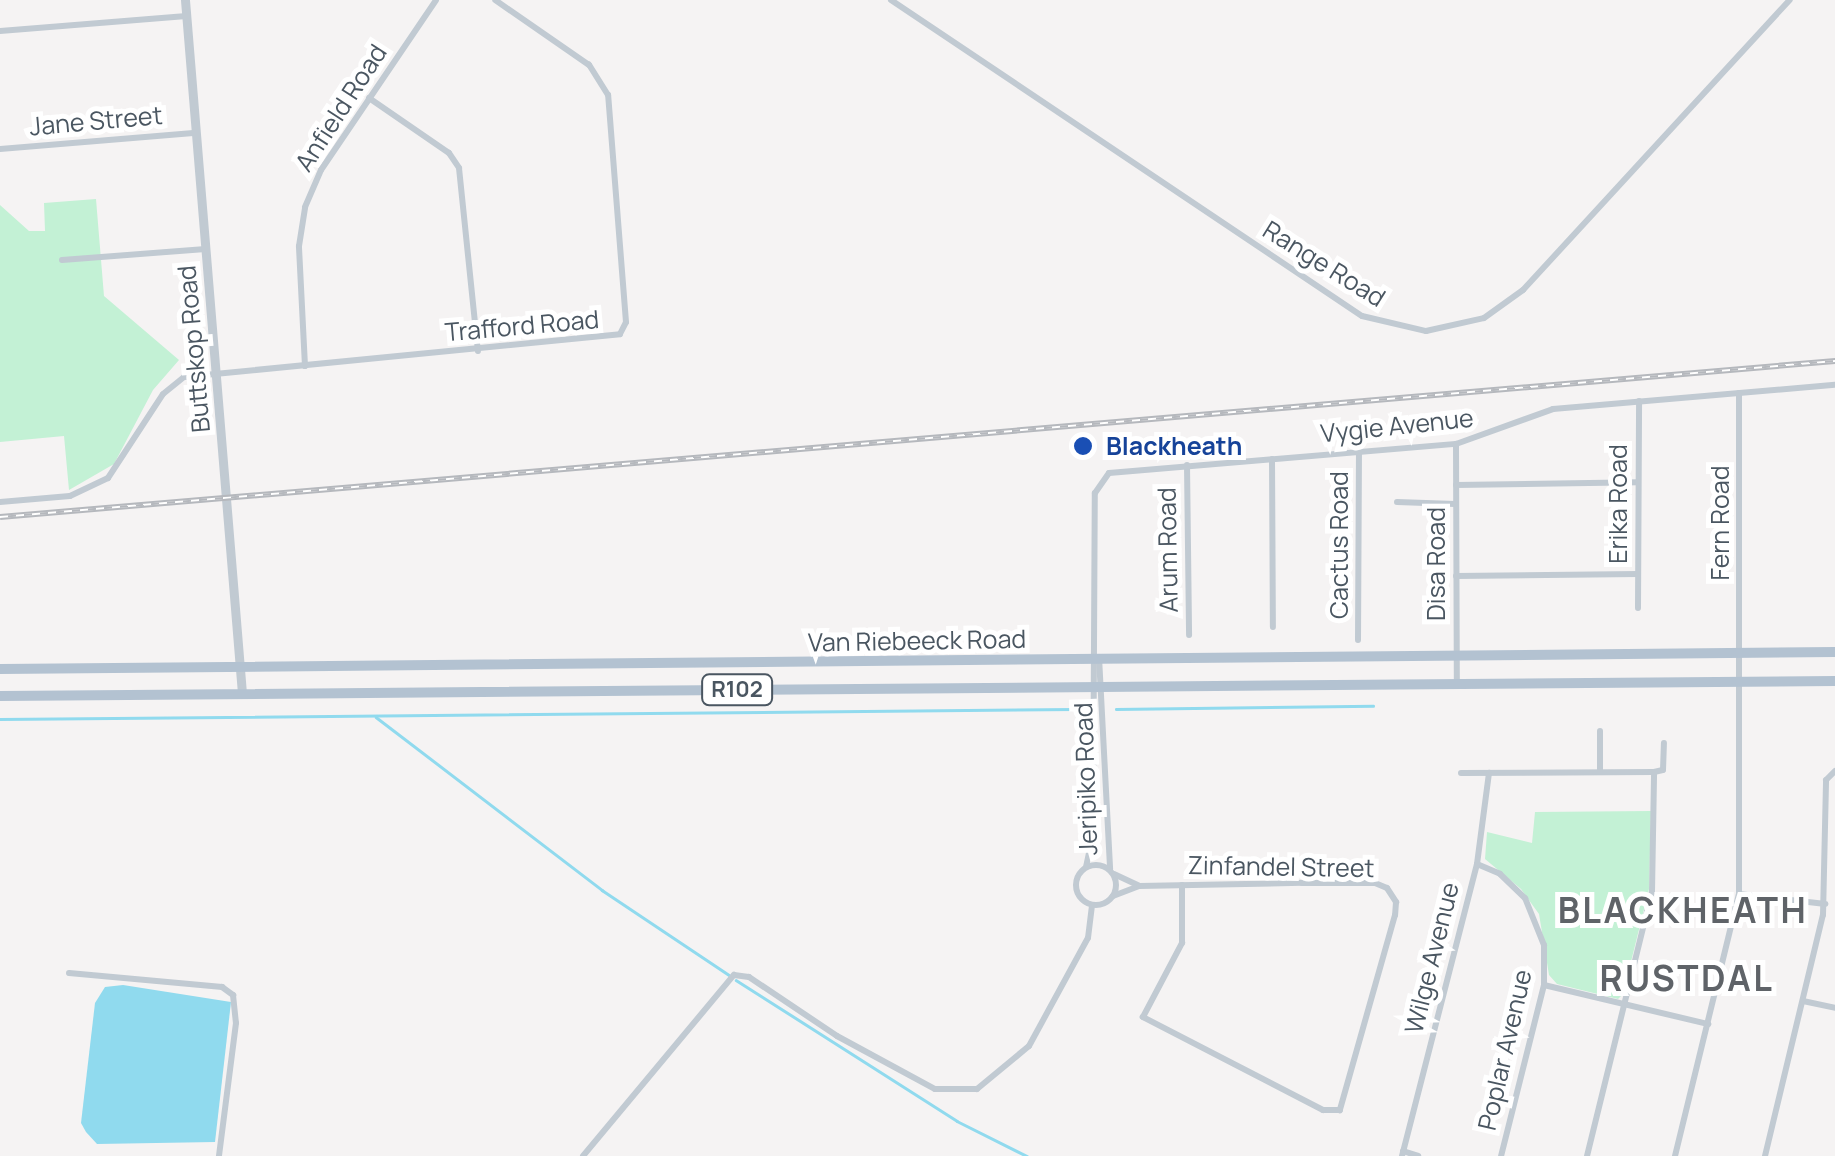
<!DOCTYPE html>
<style>
body{margin:0}
#map{position:relative;width:1835px;height:1156px;overflow:hidden;background:#f5f3f3;font-family:Manrope,sans-serif}
div>[style]{position:absolute}
.green>*{inset:0;background:#c3f1d5}
.water>*{inset:0;background:#90daee}
.stream>*{height:2.5px;margin:-1.25px;padding:0 1.25px;transform-origin:1.25px;border-radius:1.25px;background:#90daee}
.minor>*{height:6px;margin:-3px;padding:0 3px;transform-origin:3px;border-radius:3px;background:#c1cad2}
.minor>.ring{margin:-3px;padding:0;box-sizing:content-box;background:none;border:6px solid #c1cad2;border-radius:50%}
.tertiary>*{height:9px;margin:-4.5px;padding:0 4.5px;transform-origin:4.5px;border-radius:4.5px;background:#c1cad2}
.primary>*{height:10px;margin:-5px;padding:0 5px;transform-origin:5px;border-radius:5px;background:#b3c2d1}
.rail>*{height:6px;margin-top:-3px;transform-origin:0;background:repeating-linear-gradient(90deg,#fff 0 8px,#b5b8bd 0 16px);box-sizing:border-box;border-block:2px solid #b5b8bd}
.dots>*{width:28px;height:28px;translate:-50% -50%;box-sizing:border-box;border:5px solid #fff;border-radius:50%}
span{translate:-50% -50%;white-space:nowrap;text-align:center;line-height:1.15;-webkit-text-stroke:10px #fff;paint-order:stroke}
.shield-label span{padding:2px 8px;background:#fff;border:2px solid;border-radius:8px;-webkit-text-stroke-width:0}
.shield-label{font-size:22px;color:#4a5661;font-weight:700}
.street-label{font-size:25px;color:#4a5661}
.transit-label{font-size:25px;color:#164399;font-weight:700}
.left{translate:0 -50%;text-align:left}
.district-label{font-size:35px;color:#5f6368;font-weight:700;letter-spacing:2.5px}
</style>
<div id="map">
<div class="green">
<i style="clip-path:polygon(96px 199px,104px 296px,179px 360px,153px 390px,114px 464px,69px 490px,64px 436px,0 442px,0 205px,29px 231px,45px 231px,44px 203px)"></i>
<i style="clip-path:polygon(1651px 811px,1649px 889px,1623px 994px,1618px 999px,1557px 984px,1549px 975px,1539px 914px,1521px 889px,1485px 859px,1487px 832px,1532px 843px,1535px 812px)"></i>
</div>
<div class="water">
<i style="clip-path:polygon(123px 985px,231px 1002px,215px 1142px,97px 1144px,86px 1132px,81px 1123px,95px 1003px,105px 987px)"></i>
</div>
<div class="stream">
<i style="left:1116px;top:709px;width:257px;rotate:-0.7deg"></i>
<i style="left:376px;top:717px;width:285px;rotate:37.4deg"></i>
<i style="left:602px;top:890px;width:153px;rotate:33.8deg"></i>
<i style="left:0;top:719px;width:1074px;rotate:-0.53deg"></i>
<i style="left:736px;top:980px;width:262px;rotate:32.5deg"></i>
<i style="left:957px;top:1121px;width:78px;rotate:26.6deg"></i>
</div>
<div class="minor">
<i style="left:891px;top:0;width:567px;rotate:33.86deg"></i>
<i style="left:1362px;top:316px;width:66px;rotate:13.2deg"></i>
<i style="left:1426px;top:331px;width:59px;rotate:-12.6deg"></i>
<i style="left:1484px;top:318px;width:48px;rotate:-35.7deg"></i>
<i style="left:1523px;top:290px;width:394px;rotate:-47.4deg"></i>
<i style="left:0;top:31px;width:187px;rotate:-4.6deg"></i>
<i style="left:369px;top:98px;width:97px;rotate:34.5deg"></i>
<i style="left:449px;top:153px;width:18px;rotate:56deg"></i>
<i style="left:459px;top:168px;width:184px;rotate:84.1deg"></i>
<i style="left:0;top:149px;width:197px;rotate:-4.7deg"></i>
<i style="left:62px;top:260px;width:144px;rotate:-4.4deg"></i>
<i style="left:305px;top:366px;width:120px;rotate:-92.9deg"></i>
<i style="left:299px;top:246px;width:39px;rotate:-81deg"></i>
<i style="left:305px;top:207px;width:40px;rotate:-66.6deg"></i>
<i style="left:321px;top:170px;width:205px;rotate:-55.9deg"></i>
<i style="left:1456px;top:444px;width:239px;rotate:89.8deg"></i>
<i style="left:1272px;top:459px;width:168px;rotate:89.7deg"></i>
<i style="left:1187px;top:465px;width:170px;rotate:89.3deg"></i>
<i style="left:1456px;top:485px;width:182px;rotate:-0.9deg"></i>
<i style="left:0;top:502px;width:70px;rotate:-4.9deg"></i>
<i style="left:70px;top:496px;width:42px;rotate:-25.3deg"></i>
<i style="left:108px;top:478px;width:100px;rotate:-56.8deg"></i>
<i style="left:163px;top:394px;width:27px;rotate:-39deg"></i>
<i style="left:184px;top:377px;width:438px;rotate:-5.6deg"></i>
<i style="left:620px;top:334px;width:13px;rotate:-63deg"></i>
<i style="left:626px;top:322px;width:228px;rotate:-94.5deg"></i>
<i style="left:608px;top:95px;width:36px;rotate:-122deg"></i>
<i style="left:589px;top:65px;width:114px;rotate:-145.3deg"></i>
<i style="left:1397px;top:502px;width:58px;rotate:2deg"></i>
<i style="left:1456px;top:576px;width:182px;rotate:-0.6deg"></i>
<i style="left:1638px;top:608px;width:207px;rotate:-89.7deg"></i>
<i style="left:1358px;top:640px;width:189px;rotate:-89.7deg"></i>
<i style="left:1099px;top:657px;width:212px;rotate:87deg"></i>
<i style="left:1600px;top:772px;width:41px;rotate:-90deg"></i>
<i style="left:1654px;top:772px;width:9px;rotate:-13deg"></i>
<i style="left:1663px;top:770px;width:27px;rotate:-88deg"></i>
<i style="left:1461px;top:773px;width:193px;rotate:-0.3deg"></i>
<i style="left:1477px;top:864px;width:25px;rotate:23deg"></i>
<i style="left:1500px;top:874px;width:35px;rotate:44deg"></i>
<i style="left:1525px;top:898px;width:51px;rotate:68deg"></i>
<i style="left:1544px;top:945px;width:40px;rotate:90deg"></i>
<i style="left:1544px;top:985px;width:176px;rotate:104.1deg"></i>
<i class="ring" style="left:1076px;top:865px;width:34px;height:34px"></i>
<i style="left:1086px;top:867px;width:33px;rotate:-78deg"></i>
<i style="left:1093px;top:835px;width:342px;rotate:-89.7deg"></i>
<i style="left:1095px;top:493px;width:24px;rotate:-55deg"></i>
<i style="left:1109px;top:473px;width:348px;rotate:-4.8deg"></i>
<i style="left:1456px;top:444px;width:103px;rotate:-19.8deg"></i>
<i style="left:1553px;top:409px;width:283px;rotate:-4.9deg"></i>
<i style="left:1114px;top:874px;width:26px;rotate:25deg"></i>
<i style="left:1739px;top:894px;width:87px;rotate:6.6deg"></i>
<i style="left:1113px;top:896px;width:28px;rotate:-21deg"></i>
<i style="left:1139px;top:886px;width:163px;rotate:-1.1deg"></i>
<i style="left:1302px;top:883px;width:73px"></i>
<i style="left:1375px;top:883px;width:13px;rotate:23deg"></i>
<i style="left:1387px;top:888px;width:17px;rotate:57deg"></i>
<i style="left:1396px;top:902px;width:13px;rotate:94deg"></i>
<i style="left:1395px;top:915px;width:203px;rotate:105.8deg"></i>
<i style="left:1340px;top:1110px;width:17px;rotate:180deg"></i>
<i style="left:1323px;top:1110px;width:203px;rotate:-152.7deg"></i>
<i style="left:1143px;top:1017px;width:84px;rotate:-62.2deg"></i>
<i style="left:1182px;top:943px;width:58px;rotate:-90deg"></i>
<i style="left:69px;top:973px;width:154px;rotate:5.2deg"></i>
<i style="left:222px;top:987px;width:14px;rotate:36deg"></i>
<i style="left:233px;top:995px;width:28px;rotate:84deg"></i>
<i style="left:236px;top:1023px;width:134px;rotate:97.3deg"></i>
<i style="left:1544px;top:985px;width:169px;rotate:13.4deg"></i>
<i style="left:1803px;top:1001px;width:33px;rotate:12deg"></i>
<i style="left:1403px;top:1151px;width:16px;rotate:18deg"></i>
<i style="left:583px;top:1156px;width:236px;rotate:-50.2deg"></i>
<i style="left:734px;top:975px;width:15px;rotate:8deg"></i>
<i style="left:749px;top:977px;width:106px;rotate:33.8deg"></i>
<i style="left:837px;top:1036px;width:111px;rotate:28.4deg"></i>
<i style="left:935px;top:1089px;width:42px"></i>
<i style="left:977px;top:1089px;width:67px;rotate:-39.6deg"></i>
<i style="left:1029px;top:1046px;width:123px;rotate:-61.4deg"></i>
<i style="left:1088px;top:938px;width:33px;rotate:-83deg"></i>
<i style="left:1402px;top:1156px;width:301px;rotate:-75.6deg"></i>
<i style="left:1477px;top:864px;width:92px;rotate:-82.5deg"></i>
<i style="left:1587px;top:1156px;width:272px;rotate:-76.2deg"></i>
<i style="left:1652px;top:892px;width:120px;rotate:-89deg"></i>
<i style="left:1675px;top:1156px;width:270px;rotate:-76.3deg"></i>
<i style="left:1739px;top:894px;width:501px;rotate:-90deg"></i>
<i style="left:1765px;top:1156px;width:248px;rotate:-76.5deg"></i>
<i style="left:1823px;top:915px;width:135px;rotate:-88.7deg"></i>
<i style="left:1826px;top:780px;width:13px;rotate:-45deg"></i>
</div>
<div class="tertiary">
<i style="left:185px;top:0;width:696px;rotate:85.3deg"></i>
</div>
<div class="primary">
<i style="left:0;top:669px;width:1835px;rotate:-0.53deg"></i>
<i style="left:0;top:696px;width:1835px;rotate:-0.47deg"></i>
</div>
<div class="rail">
<i style="left:0;top:517px;width:1842px;rotate:-4.86deg"></i>
</div>
<div class="dots">
<i style="left:1083px;top:446px;background:#1a4fb4"></i>
</div>
<div class="shield-label">
<span style="left:737px;top:690px">R102</span>
</div>
<div class="street-label">
<span style="left:341px;top:108px;rotate:-57deg">Anfield Road</span>
<span style="left:96px;top:121px;rotate:-5deg">Jane Street</span>
<span style="left:1324px;top:264px;rotate:32deg">Range Road</span>
<span style="left:522px;top:326px;rotate:-5deg">Trafford Road</span>
<span style="left:194px;top:349px;rotate:-95deg">Buttskop Road</span>
<span style="left:1397px;top:426px;rotate:-6deg">Vygie Avenue</span>
<span style="left:1618px;top:504px;rotate:-90deg">Erika Road</span>
<span style="left:1720px;top:523px;rotate:-90deg">Fern Road</span>
<span style="left:1339px;top:545px;rotate:-90deg">Cactus Road</span>
<span style="left:1168px;top:550px;rotate:-91deg">Arum Road</span>
<span style="left:1436px;top:564px;rotate:-90deg">Disa Road</span>
<span style="left:917px;top:641px;rotate:-1deg">Van Riebeeck Road</span>
<span style="left:1086px;top:779px;rotate:-92deg">Jeripiko Road</span>
<span style="left:1281px;top:867px;rotate:1deg">Zinfandel Street</span>
<span style="left:1432px;top:958px;rotate:-76deg">Wilge Avenue</span>
<span style="left:1505px;top:1050px;rotate:-77deg">Poplar Avenue</span>
</div>
<div class="transit-label">
<span class="left" style="left:1106px;top:446px">Blackheath</span>
</div>
<div class="district-label">
<span style="left:1683px;top:910px">BLACKHEATH</span>
<span style="left:1687px;top:978px">RUSTDAL</span>
</div>
</div>
